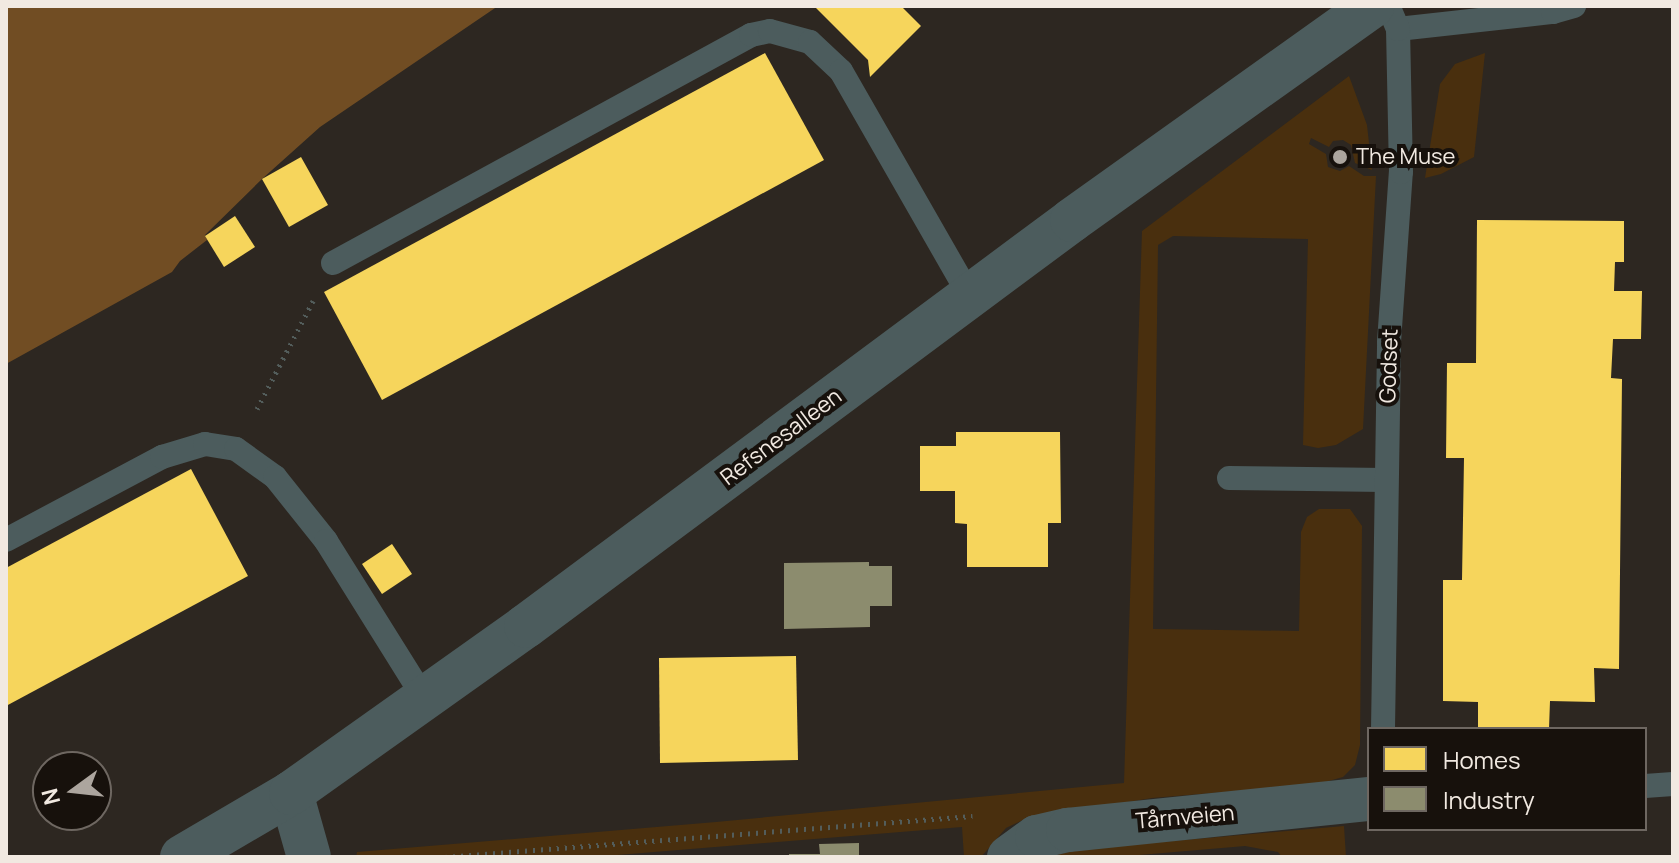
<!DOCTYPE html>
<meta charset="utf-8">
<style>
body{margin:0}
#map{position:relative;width:1679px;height:863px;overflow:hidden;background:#2d2721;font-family:Manrope,sans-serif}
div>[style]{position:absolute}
.green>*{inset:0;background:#492f0e}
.forest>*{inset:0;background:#714d23}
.homes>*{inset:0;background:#f6d55c}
.industry>*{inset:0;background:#8c8c6e}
.path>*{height:5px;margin-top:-2.5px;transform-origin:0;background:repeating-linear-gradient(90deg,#535d5b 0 2px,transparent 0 8px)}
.service>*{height:24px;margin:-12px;padding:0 12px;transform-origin:12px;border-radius:12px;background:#4c5c5d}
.minor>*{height:44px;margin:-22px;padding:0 22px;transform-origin:22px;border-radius:22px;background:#4c5c5d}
.tertiary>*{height:44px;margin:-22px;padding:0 22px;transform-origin:22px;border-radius:22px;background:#4c5c5d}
.dots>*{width:22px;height:22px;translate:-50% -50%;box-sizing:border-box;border:4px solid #17110c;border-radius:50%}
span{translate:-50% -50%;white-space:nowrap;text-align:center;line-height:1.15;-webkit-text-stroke:8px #17110c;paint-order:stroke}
.poi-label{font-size:22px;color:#f1e9e1}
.left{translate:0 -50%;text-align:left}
.street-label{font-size:22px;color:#f1e9e1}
.frame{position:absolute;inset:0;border:8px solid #f1e9e1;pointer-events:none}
.legend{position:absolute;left:1367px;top:727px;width:280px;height:104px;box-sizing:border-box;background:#17110c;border:2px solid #6e6761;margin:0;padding:10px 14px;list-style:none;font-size:24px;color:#f1e9e1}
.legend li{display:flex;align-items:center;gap:16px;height:40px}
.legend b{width:40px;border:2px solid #6e6761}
.north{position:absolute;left:32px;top:751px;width:80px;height:80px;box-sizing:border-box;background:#17110c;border:2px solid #6e6761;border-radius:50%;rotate:255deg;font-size:22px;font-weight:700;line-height:32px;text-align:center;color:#f1e9e1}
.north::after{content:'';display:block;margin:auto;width:28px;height:36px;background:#aca59e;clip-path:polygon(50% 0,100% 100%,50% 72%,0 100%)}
</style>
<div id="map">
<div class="green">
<i style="clip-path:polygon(1485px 53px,1474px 157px,1441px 174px,1425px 178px,1440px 84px,1455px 64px)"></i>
<i style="clip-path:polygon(1349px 76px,1367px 125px,1372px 170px,1355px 163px,1351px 145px,1343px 140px,1333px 141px,1329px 147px,1311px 138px,1309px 144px,1326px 154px,1328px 167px,1340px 171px,1349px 166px,1364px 176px,1376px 176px,1363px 429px,1336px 445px,1318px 448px,1303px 445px,1308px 239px,1173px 236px,1158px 245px,1153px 629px,1299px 631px,1301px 532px,1307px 517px,1319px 509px,1350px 509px,1362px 526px,1360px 745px,1355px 765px,1343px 777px,1318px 784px,1152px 798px,1025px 819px,1006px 828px,981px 857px,964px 857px,962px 827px,593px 857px,356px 857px,357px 852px,716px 822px,1124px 783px,1142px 231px)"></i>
<i style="clip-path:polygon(1344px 826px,1346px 857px,1282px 857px,1278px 852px,1245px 846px,1116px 857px,1046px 857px,1083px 849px)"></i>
</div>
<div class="forest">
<i style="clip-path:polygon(6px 6px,498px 6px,320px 127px,262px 179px,205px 235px,207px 240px,180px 261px,172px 272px,6px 364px)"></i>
</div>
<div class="homes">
<i style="clip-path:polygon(814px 6px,901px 6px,921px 26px,870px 77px,868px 60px)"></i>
<i style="clip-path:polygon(765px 53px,824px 160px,382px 400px,324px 292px)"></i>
<i style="clip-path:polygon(301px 157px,328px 205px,289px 227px,262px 179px)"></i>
<i style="clip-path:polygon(235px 216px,255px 247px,224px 267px,205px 236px)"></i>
<i style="clip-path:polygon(1477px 220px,1624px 221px,1624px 262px,1615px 262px,1614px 291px,1642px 291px,1641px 339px,1613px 339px,1611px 378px,1622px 379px,1619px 669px,1594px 668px,1595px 702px,1550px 701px,1549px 729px,1478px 729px,1478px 702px,1443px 701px,1443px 580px,1462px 580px,1464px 458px,1446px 458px,1447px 363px,1476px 363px)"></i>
<i style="clip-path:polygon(956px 432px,1060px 432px,1061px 523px,1048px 523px,1048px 567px,967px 567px,967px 524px,955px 523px,955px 491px,920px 491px,920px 446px,956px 446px)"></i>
<i style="clip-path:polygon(191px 469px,248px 576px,6px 706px,6px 568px)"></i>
<i style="clip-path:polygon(392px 544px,412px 574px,382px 594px,362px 564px)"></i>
<i style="clip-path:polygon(796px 656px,798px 760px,660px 763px,659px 658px)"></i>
</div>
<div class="industry">
<i style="clip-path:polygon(869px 562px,869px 566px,892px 566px,892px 606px,870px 606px,870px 627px,784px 629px,784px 563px)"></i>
<i style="clip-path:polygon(859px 843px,859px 857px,789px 857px,789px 854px,820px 854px,819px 844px)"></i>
</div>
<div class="path">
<i style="left:257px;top:409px;width:122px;rotate:-62.6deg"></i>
<i style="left:445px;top:857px;width:529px;rotate:-4.45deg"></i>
</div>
<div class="service">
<i style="left:1398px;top:29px;width:156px;rotate:-6.3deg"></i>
<i style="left:1553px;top:12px;width:22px;rotate:-16deg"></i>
<i style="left:333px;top:263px;width:476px;rotate:-28.6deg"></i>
<i style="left:751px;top:35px;width:19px;rotate:-12deg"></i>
<i style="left:770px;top:31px;width:41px;rotate:15.4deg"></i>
<i style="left:810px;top:42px;width:42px;rotate:43.1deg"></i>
<i style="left:841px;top:71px;width:259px;rotate:60.2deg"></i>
<i style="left:1229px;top:478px;width:156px;rotate:0.7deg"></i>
<i style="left:6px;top:540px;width:177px;rotate:-28deg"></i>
<i style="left:162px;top:457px;width:45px;rotate:-16.8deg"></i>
<i style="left:205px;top:444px;width:31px;rotate:9deg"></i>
<i style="left:236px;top:449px;width:48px;rotate:35.7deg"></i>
<i style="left:275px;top:477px;width:82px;rotate:51.4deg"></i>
<i style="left:326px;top:541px;width:185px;rotate:58deg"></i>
<i style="left:1383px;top:729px;width:387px;rotate:-89.1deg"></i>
<i style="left:1389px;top:342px;width:170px;rotate:-86deg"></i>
<i style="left:1401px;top:172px;width:143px;rotate:-91.2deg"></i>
<i style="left:1398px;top:29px;width:25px;rotate:-113deg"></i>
<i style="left:1645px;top:786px;width:28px;rotate:-4deg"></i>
</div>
<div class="minor">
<i style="left:291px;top:793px;width:66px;rotate:74.3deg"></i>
<i style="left:1009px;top:857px;width:34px;rotate:-36deg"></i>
<i style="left:1037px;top:837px;width:32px;rotate:-13deg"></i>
<i style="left:1068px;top:830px;width:303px;rotate:-5.9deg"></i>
</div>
<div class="tertiary">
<i style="left:182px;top:857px;width:126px;rotate:-30.4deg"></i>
<i style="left:291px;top:793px;width:288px;rotate:-35.4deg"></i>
<i style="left:526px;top:626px;width:680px;rotate:-36.63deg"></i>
<i style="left:1072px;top:220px;width:369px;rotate:-35.5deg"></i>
</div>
<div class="dots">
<i style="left:1340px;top:157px;background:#aca59e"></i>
</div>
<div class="poi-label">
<span class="left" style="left:1356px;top:157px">The Muse</span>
</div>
<div class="street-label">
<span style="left:1389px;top:366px;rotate:-88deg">Godset</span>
<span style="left:781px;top:437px;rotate:-37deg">Refsnesalleen</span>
<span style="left:1185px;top:817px;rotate:-5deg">Tårnveien</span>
</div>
<div class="frame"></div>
<ul class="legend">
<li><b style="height:22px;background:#f6d55c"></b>Homes</li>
<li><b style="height:22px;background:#8c8c6e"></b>Industry</li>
</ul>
<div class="north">N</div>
</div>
